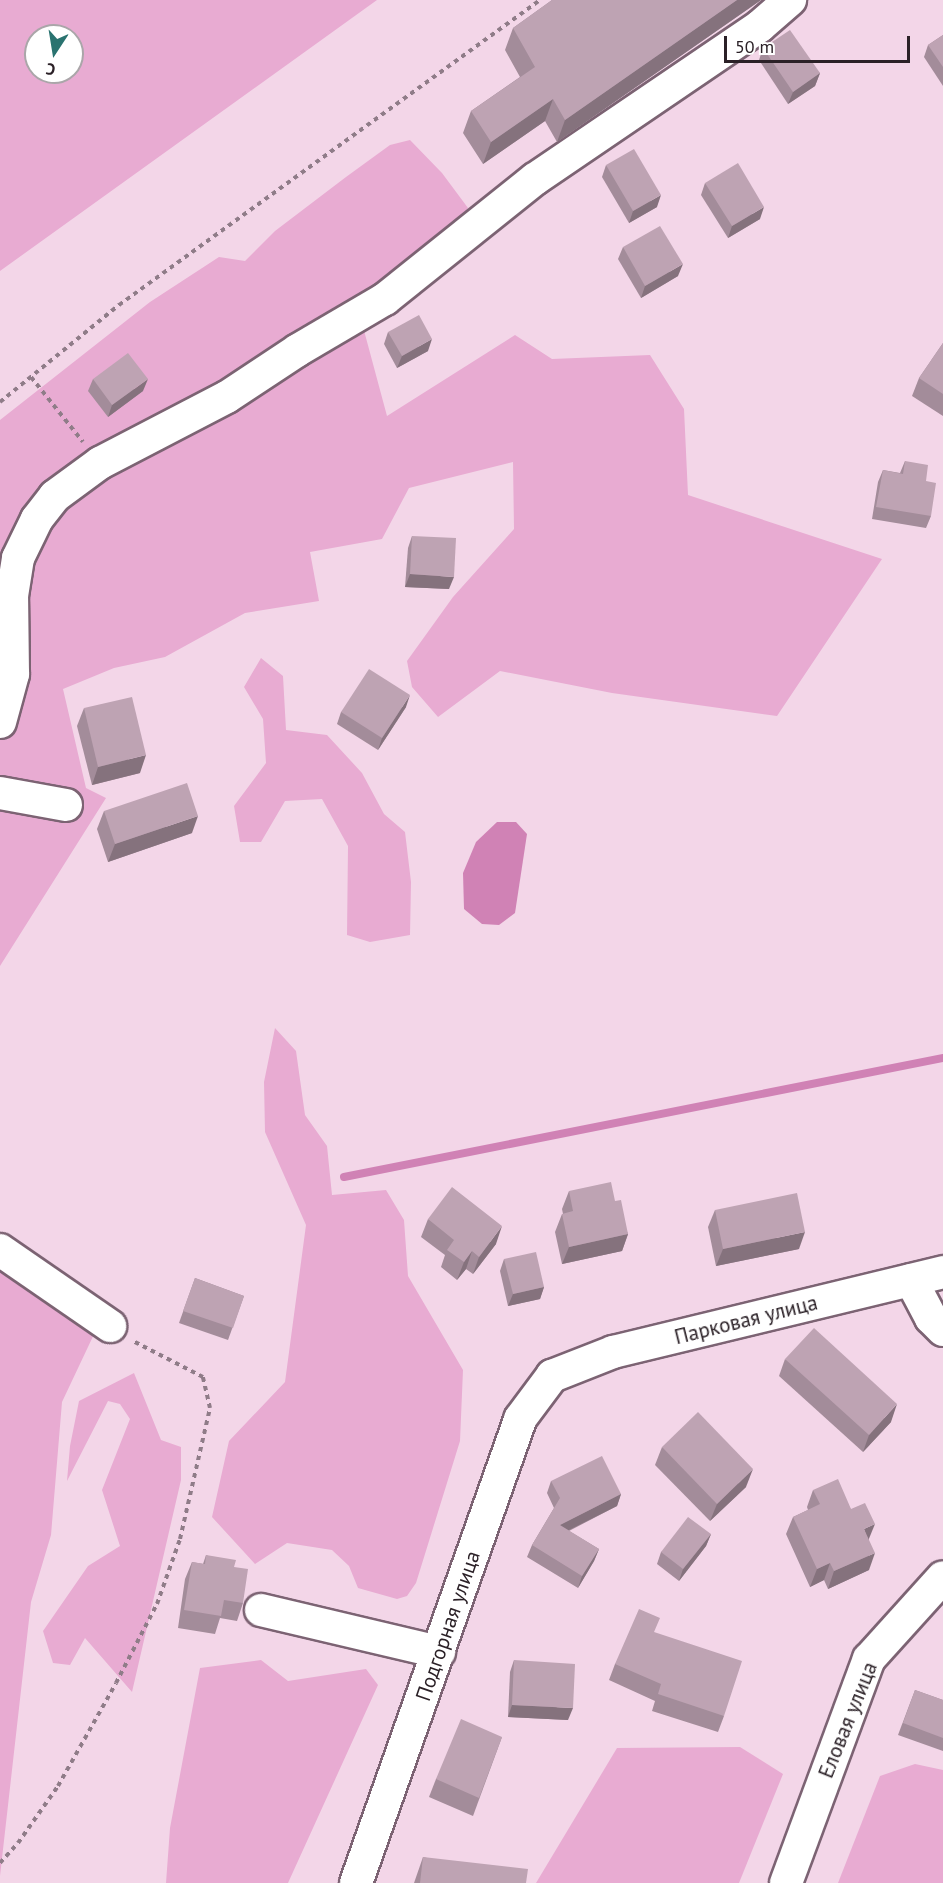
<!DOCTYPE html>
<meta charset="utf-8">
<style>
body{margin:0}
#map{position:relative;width:943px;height:1883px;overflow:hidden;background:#f3d6e8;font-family:"PT Sans",sans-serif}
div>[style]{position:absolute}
.green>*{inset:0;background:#e8abd2}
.water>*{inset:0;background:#d082b5}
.stream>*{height:8px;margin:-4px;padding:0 4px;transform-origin:4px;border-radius:4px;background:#d082b5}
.path>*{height:4px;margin-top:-2px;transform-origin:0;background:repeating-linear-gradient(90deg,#8f7c88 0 4.5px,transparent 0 9px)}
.roads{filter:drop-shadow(2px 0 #7c6373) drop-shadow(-2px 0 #7c6373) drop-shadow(0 2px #7c6373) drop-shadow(0 -2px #7c6373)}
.minor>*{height:32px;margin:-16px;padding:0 16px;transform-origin:16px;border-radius:16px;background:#fff}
.wall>*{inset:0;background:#a38c9a}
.shaded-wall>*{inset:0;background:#85727d}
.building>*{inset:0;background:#bea3b3}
span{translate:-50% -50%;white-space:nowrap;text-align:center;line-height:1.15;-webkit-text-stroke:4.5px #fff;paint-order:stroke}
.street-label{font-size:21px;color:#2b2127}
.north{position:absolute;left:24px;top:24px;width:60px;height:60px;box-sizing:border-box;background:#fff;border:2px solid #aaa6a9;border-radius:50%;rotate:192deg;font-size:16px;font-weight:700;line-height:24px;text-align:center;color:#2b2127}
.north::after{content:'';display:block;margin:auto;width:21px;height:27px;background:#2a7370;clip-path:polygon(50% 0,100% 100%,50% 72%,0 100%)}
.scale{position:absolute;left:724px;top:36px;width:186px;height:27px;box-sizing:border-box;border:3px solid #2b2127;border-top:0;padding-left:8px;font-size:18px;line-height:21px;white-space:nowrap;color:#2b2127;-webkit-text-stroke:4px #fff;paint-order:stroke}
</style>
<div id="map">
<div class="green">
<i style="clip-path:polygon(evenodd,0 0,377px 0,0 271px,0 0,36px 36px,72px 36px,72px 72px,36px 72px,36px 36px)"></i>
<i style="clip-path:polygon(410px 140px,442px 173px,468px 208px,458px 227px,355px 297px,387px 416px,515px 335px,552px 359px,650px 355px,684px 409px,688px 495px,882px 559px,777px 716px,612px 693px,500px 671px,438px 717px,412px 687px,407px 661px,453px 597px,514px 529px,513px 462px,409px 488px,382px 539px,310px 552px,319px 601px,245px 613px,165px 657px,114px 668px,63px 689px,86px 788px,106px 798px,0 966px,0 420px,150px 302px,219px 257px,245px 261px,275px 231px,346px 177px,390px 145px)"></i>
<i style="clip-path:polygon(261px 658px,283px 676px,286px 730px,327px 735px,362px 773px,384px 814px,405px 832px,411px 882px,410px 935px,370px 942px,347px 935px,348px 846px,322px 799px,285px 801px,261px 842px,240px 842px,234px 806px,266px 763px,263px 719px,244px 687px)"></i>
<i style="clip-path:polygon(275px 1028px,296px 1051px,305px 1115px,327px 1146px,332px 1195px,386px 1190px,404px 1220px,408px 1276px,463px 1370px,460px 1441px,416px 1583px,407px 1596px,397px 1599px,358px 1588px,349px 1566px,332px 1550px,287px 1543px,255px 1564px,212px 1517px,229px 1441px,285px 1382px,306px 1225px,265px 1132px,264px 1082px)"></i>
<i style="clip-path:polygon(0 1269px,96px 1330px,62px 1402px,51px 1535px,31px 1602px,0 1876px)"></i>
<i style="clip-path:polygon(134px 1373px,161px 1440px,181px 1447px,181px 1480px,132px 1692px,85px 1638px,70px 1665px,53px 1663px,43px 1631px,88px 1566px,120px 1546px,102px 1490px,130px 1419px,120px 1404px,108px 1401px,67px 1481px,70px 1446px,79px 1401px)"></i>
<i style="clip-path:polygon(261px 1660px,288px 1681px,366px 1669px,378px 1685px,288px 1883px,166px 1883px,170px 1828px,200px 1668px)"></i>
<i style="clip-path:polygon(740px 1747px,783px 1774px,739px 1883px,536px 1883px,617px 1748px)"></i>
<i style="clip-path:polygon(915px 1764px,943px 1770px,943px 1883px,838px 1883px,880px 1776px)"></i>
</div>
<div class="water">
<i style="clip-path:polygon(497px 822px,516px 822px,527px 834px,515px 913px,499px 925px,482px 924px,464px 909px,463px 873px,476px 842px)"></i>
</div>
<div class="stream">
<i style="left:344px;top:1177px;width:611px;rotate:-11.24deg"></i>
</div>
<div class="path">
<i style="left:31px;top:377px;width:83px;rotate:51.3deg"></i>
<i style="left:0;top:402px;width:154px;rotate:-39.2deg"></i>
<i style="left:119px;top:305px;width:520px;rotate:-35.92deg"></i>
<i style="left:0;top:1863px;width:27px;rotate:-48deg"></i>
<i style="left:18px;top:1843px;width:70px;rotate:-54.9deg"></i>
<i style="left:58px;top:1786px;width:118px;rotate:-60.6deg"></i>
<i style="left:116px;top:1683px;width:89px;rotate:-62.6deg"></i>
<i style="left:157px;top:1604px;width:69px;rotate:-70.5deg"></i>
<i style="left:180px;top:1539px;width:134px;rotate:-77.1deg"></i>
<i style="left:210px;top:1408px;width:32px;rotate:-103deg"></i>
<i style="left:203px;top:1377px;width:79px;rotate:-152.8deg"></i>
</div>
<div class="roads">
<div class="minor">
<i style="left:0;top:722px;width:50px;rotate:-74.8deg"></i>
<i style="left:13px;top:674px;width:78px;rotate:-90.7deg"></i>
<i style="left:12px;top:596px;width:38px;rotate:-81deg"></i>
<i style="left:18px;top:558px;width:43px;rotate:-64deg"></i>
<i style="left:37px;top:519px;width:29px;rotate:-52deg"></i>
<i style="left:55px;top:496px;width:56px;rotate:-36.3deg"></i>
<i style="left:100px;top:463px;width:143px;rotate:-27.5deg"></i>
<i style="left:227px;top:397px;width:85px;rotate:-33.5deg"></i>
<i style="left:298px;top:350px;width:101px;rotate:-30.4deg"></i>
<i style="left:385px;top:299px;width:192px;rotate:-38.7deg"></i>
<i style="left:535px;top:179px;width:272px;rotate:-34.2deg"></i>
<i style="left:760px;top:26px;width:40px;rotate:-41deg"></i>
<i style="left:0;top:793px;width:67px;rotate:10.3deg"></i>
<i style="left:0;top:1250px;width:134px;rotate:34.6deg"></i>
<i style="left:911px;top:1280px;width:43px;rotate:62.2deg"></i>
<i style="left:931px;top:1318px;width:17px;rotate:45deg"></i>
<i style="left:261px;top:1610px;width:183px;rotate:13.3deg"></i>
<i style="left:356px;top:1883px;width:492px;rotate:-70.5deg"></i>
<i style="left:520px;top:1419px;width:54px;rotate:-53.3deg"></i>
<i style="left:552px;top:1376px;width:66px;rotate:-21.5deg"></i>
<i style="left:613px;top:1352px;width:340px;rotate:-13.6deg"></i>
<i style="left:786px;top:1883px;width:239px;rotate:-69.7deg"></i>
<i style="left:869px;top:1659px;width:110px;rotate:-47.9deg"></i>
</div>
</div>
<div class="wall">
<i style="clip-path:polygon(552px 0,761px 0,557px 142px,545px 121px,483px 164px,463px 133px,471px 111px,520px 77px,505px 50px,513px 28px)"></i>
<i style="clip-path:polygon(943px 35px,943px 86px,924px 57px,928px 45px)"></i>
<i style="clip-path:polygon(763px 48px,820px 73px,815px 86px,788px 104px,759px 60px)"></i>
<i style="clip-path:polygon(606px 165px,657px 207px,629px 223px,602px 177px)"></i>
<i style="clip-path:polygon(705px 183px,760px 219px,728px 238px,701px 195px)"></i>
<i style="clip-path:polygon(623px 247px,678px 276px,641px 298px,618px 259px)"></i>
<i style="clip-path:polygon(388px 332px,428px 351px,397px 368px,384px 344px)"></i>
<i style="clip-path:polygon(943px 343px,943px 416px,912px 396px,919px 378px)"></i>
<i style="clip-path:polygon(93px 379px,143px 391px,108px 417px,88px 391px)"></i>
<i style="clip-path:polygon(905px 461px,926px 481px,931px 516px,926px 528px,872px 519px,878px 482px,883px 470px,900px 473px)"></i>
<i style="clip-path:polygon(412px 536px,449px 589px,405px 587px,408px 548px)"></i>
<i style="clip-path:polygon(406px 707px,378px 750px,337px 724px,341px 712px)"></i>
<i style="clip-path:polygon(84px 708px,140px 773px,92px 785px,77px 726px)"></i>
<i style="clip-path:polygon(104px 811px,192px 833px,108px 862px,97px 829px)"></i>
<i style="clip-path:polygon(569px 1191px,615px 1201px,628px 1234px,622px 1251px,562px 1264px,555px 1232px,562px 1214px,563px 1214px,562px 1209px)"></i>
<i style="clip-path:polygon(715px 1210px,799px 1249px,716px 1266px,708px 1227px)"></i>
<i style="clip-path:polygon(428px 1219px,496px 1244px,473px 1274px,466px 1269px,457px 1280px,441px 1267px,445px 1255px,421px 1237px)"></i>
<i style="clip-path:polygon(504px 1259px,544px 1287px,540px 1299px,508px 1306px,500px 1271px)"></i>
<i style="clip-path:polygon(195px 1278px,244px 1296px,228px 1340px,179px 1323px)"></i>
<i style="clip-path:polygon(785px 1359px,891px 1422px,863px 1452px,779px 1376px)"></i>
<i style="clip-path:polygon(662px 1447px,746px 1487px,710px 1521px,655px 1465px)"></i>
<i style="clip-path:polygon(551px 1481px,621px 1494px,617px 1506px,569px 1531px,599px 1549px,594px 1561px,578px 1588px,527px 1557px,532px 1545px,554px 1508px,547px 1493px)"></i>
<i style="clip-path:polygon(813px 1490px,851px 1509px,869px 1539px,869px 1570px,828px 1589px,824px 1580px,810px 1587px,786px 1534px,793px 1517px,808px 1510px,807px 1507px)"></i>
<i style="clip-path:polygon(711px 1534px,706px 1546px,679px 1581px,657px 1564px,661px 1552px)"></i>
<i style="clip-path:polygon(206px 1555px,234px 1567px,243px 1603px,237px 1621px,220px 1618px,215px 1634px,178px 1628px,185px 1579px,192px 1562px,203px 1564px)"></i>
<i style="clip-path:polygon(655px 1633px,724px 1716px,718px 1732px,652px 1711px,655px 1701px,609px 1680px,615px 1664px)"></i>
<i style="clip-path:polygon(514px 1660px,568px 1720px,508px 1717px,510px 1672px)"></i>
<i style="clip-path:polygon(915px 1690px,943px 1700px,943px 1751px,898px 1735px)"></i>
<i style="clip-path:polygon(502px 1737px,473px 1816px,429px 1797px,436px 1779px)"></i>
<i style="clip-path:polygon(423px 1857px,526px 1883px,414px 1883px)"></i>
</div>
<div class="shaded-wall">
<i style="clip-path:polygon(737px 0,761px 0,557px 142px,565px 120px)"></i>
<i style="clip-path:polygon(820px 73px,815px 86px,788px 104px,793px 92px)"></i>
<i style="clip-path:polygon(553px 99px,545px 121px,483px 164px,491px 142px)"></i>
<i style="clip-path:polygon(661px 195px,657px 207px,629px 223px,633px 211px)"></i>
<i style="clip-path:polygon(764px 207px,760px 219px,728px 238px,732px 226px)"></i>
<i style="clip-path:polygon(683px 264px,678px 276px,641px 298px,645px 286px)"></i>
<i style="clip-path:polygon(432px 339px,428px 351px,397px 368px,402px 356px)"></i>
<i style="clip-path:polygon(148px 379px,143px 391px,108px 417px,112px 405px)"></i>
<i style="clip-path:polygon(410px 574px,454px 577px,449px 589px,405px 587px)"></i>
<i style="clip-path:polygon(410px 695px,406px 707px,378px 750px,382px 738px)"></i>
<i style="clip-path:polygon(146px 755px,140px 773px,92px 785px,98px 767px)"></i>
<i style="clip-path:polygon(198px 816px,192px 833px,108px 862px,115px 844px)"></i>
<i style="clip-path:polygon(502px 1226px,496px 1244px,473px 1274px,479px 1257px)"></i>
<i style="clip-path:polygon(805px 1232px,799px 1249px,716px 1266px,723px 1249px)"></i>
<i style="clip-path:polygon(628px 1234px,622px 1251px,562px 1264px,569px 1247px)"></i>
<i style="clip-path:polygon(472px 1251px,466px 1269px,457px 1280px,464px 1262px)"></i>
<i style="clip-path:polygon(544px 1287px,540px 1299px,508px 1306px,513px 1294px)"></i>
<i style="clip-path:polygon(897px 1404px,891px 1422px,863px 1452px,869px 1435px)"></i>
<i style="clip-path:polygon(753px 1469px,746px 1487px,710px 1521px,717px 1504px)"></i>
<i style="clip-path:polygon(621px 1494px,617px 1506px,555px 1537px,560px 1525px)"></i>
<i style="clip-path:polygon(875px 1524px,868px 1541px,864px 1529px)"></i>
<i style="clip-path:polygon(711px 1534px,706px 1546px,679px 1581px,683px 1569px)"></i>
<i style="clip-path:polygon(599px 1549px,594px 1561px,578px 1588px,582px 1576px)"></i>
<i style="clip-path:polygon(875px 1553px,869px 1570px,828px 1589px,834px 1571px)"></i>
<i style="clip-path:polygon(830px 1563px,824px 1580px,810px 1587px,817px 1569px)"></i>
<i style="clip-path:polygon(512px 1705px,573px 1708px,568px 1720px,508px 1717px)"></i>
</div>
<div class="building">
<i style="clip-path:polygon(552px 0,737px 0,565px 120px,553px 99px,491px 142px,471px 111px,535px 67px,513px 28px)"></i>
<i style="clip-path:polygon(790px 30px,820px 73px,793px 92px,763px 48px)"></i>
<i style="clip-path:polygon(943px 35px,943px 67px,928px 45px)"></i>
<i style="clip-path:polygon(634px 149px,661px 195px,633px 211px,606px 165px)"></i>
<i style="clip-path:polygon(738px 163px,764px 207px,732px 226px,705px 183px)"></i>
<i style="clip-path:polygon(660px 226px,683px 264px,645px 286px,623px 247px)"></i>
<i style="clip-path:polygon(419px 315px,432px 339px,402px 356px,388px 332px)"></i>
<i style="clip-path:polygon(943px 343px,943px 394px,919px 378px)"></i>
<i style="clip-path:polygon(128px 353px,148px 379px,112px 405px,93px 379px)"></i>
<i style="clip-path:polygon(905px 461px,928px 465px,926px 481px,936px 483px,931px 516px,876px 507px,883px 470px,903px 474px)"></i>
<i style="clip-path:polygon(412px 536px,456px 538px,454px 577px,410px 574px)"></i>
<i style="clip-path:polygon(369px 669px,410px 695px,382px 738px,341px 712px)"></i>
<i style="clip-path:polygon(132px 697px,146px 755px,98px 767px,84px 708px)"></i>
<i style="clip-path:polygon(187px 783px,198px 816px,115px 844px,104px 811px)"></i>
<i style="clip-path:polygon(611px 1182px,615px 1201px,621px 1200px,628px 1234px,569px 1247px,562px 1214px,573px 1211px,569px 1191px)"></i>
<i style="clip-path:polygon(452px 1187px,502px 1226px,479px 1257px,472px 1251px,464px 1262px,447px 1250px,454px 1240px,428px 1219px)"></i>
<i style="clip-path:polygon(797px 1193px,805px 1232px,723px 1249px,715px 1210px)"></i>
<i style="clip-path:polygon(536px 1252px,544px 1287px,513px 1294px,504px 1259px)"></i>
<i style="clip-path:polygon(195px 1278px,244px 1296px,233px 1328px,183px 1311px)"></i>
<i style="clip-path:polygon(814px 1328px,897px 1404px,869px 1435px,785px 1359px)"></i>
<i style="clip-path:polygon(698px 1412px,753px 1469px,717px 1504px,662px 1447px)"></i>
<i style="clip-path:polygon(602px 1456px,621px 1494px,560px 1525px,599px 1549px,582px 1576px,532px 1545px,560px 1498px,551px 1481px)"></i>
<i style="clip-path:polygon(838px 1479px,851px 1509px,865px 1503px,875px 1524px,864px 1529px,875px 1553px,834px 1571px,830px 1563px,817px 1569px,793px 1517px,820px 1504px,813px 1490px)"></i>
<i style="clip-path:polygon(688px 1517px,711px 1534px,683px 1569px,661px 1552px)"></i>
<i style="clip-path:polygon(206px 1555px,236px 1560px,234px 1567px,248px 1569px,243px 1603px,224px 1600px,221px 1616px,184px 1610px,192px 1562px,205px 1564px)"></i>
<i style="clip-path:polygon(639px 1609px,660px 1618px,654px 1632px,742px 1661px,724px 1716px,658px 1694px,661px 1684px,615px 1664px)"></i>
<i style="clip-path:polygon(514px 1660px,575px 1664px,573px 1708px,512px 1705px)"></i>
<i style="clip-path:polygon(915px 1690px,943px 1700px,943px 1738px,903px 1723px)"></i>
<i style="clip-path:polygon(461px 1719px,502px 1737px,479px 1798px,436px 1779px)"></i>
<i style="clip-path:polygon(423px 1857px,528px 1869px,526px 1883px,420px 1883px)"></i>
</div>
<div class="street-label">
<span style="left:746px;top:1320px;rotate:-14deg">Парковая улица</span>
<span style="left:448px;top:1626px;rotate:-71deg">Подгорная улица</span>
<span style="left:848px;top:1720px;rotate:-68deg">Еловая улица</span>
</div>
<div class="north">С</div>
<div class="scale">50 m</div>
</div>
